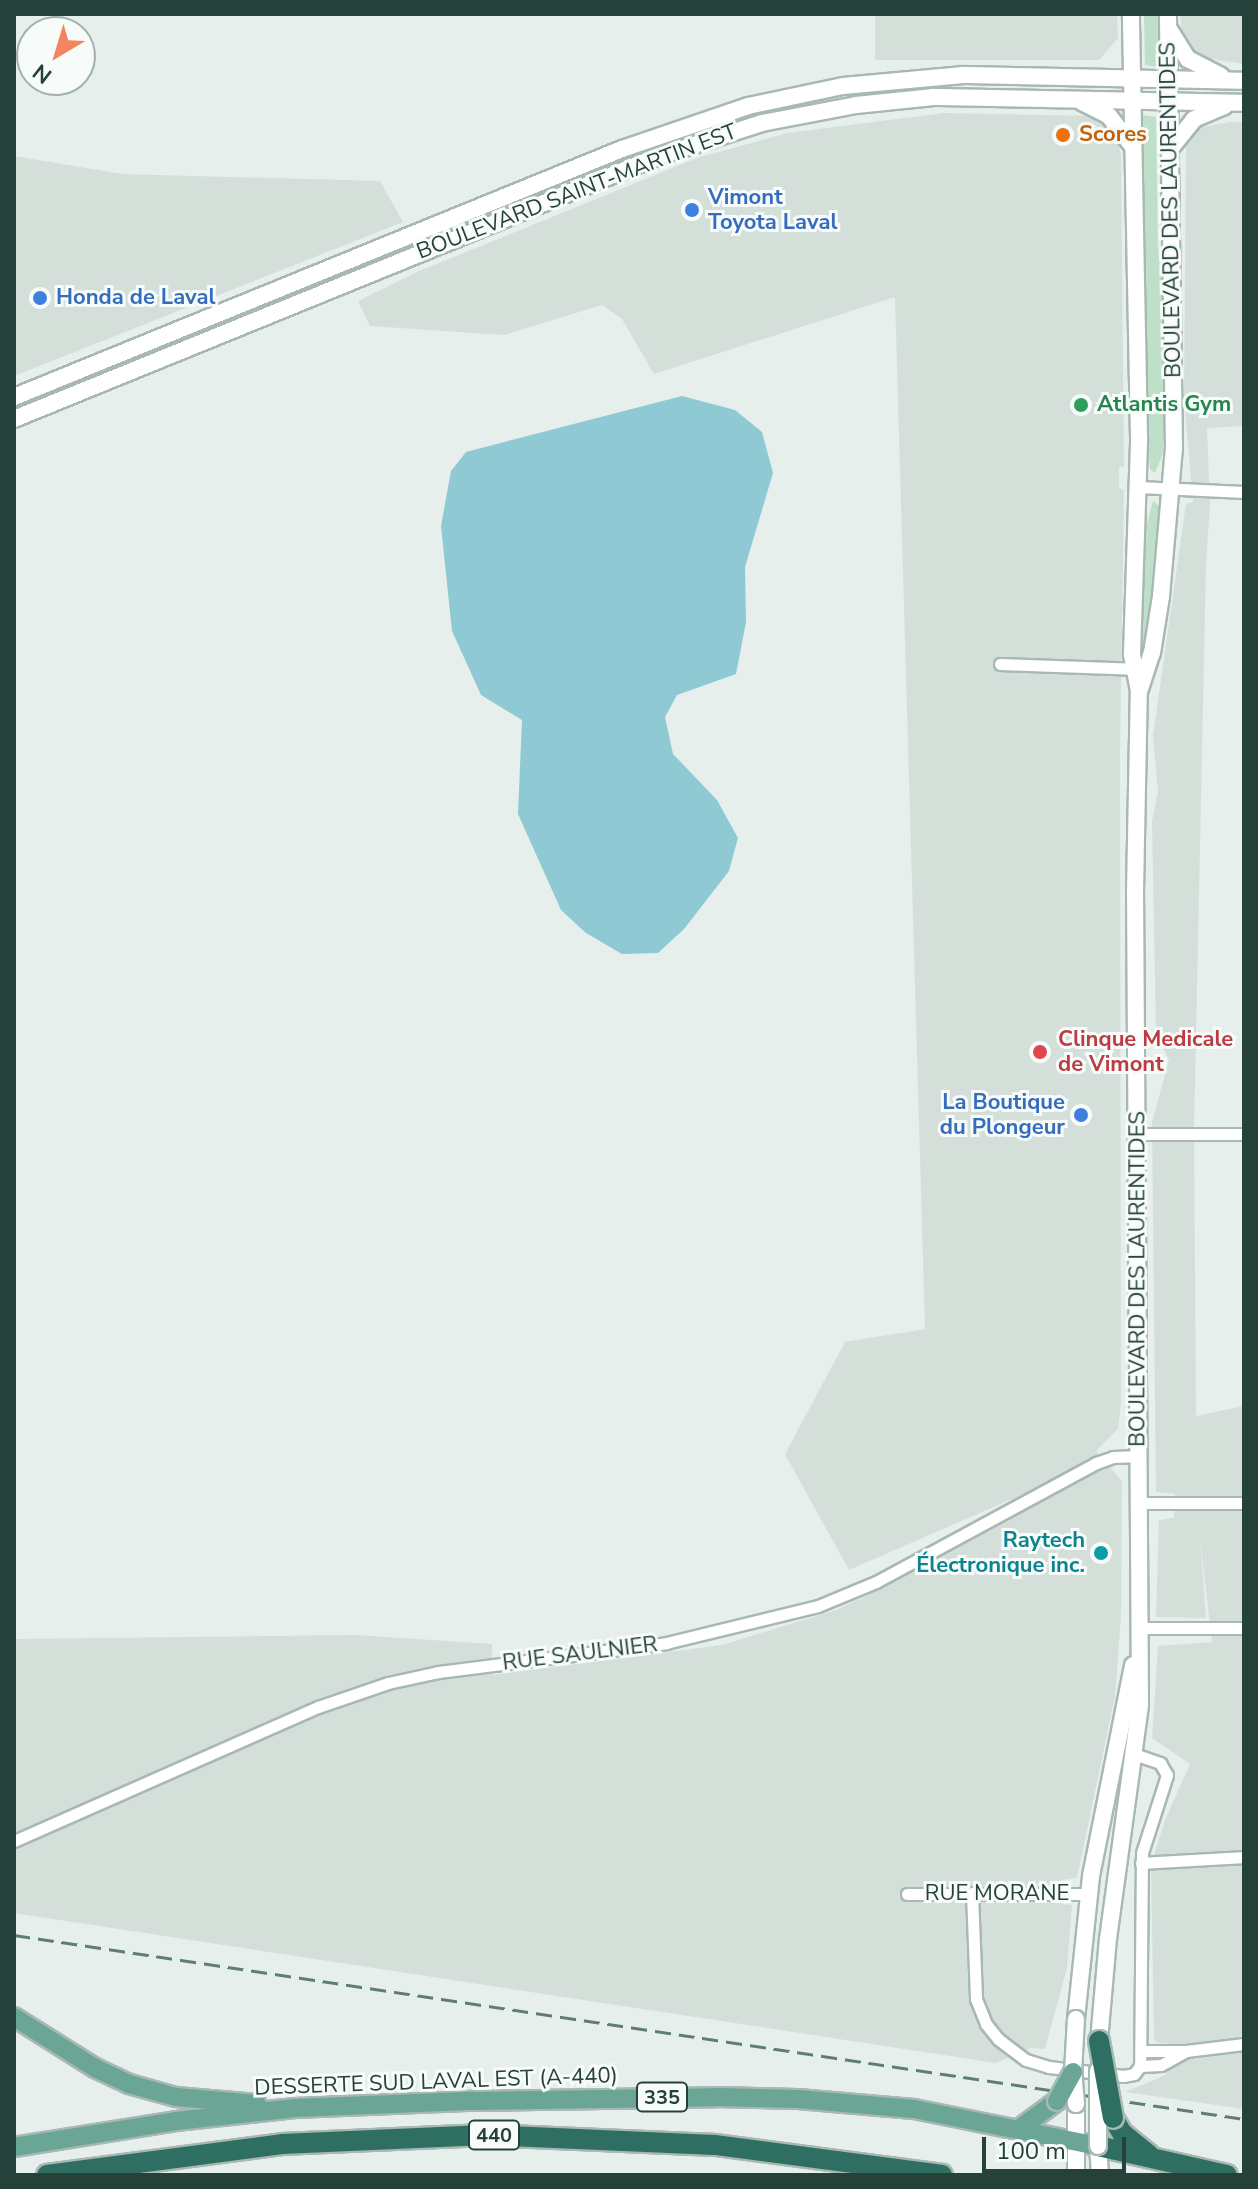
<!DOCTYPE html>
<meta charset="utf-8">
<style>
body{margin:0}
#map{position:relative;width:1258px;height:2189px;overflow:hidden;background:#e6efeb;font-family:"Nunito Sans",sans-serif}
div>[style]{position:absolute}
.built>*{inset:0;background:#d4dfda}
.green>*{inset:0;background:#bfe0c8}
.water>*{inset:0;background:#8ec9d4}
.roads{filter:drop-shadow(2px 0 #a8b8b2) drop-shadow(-2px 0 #a8b8b2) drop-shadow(0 2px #a8b8b2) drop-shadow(0 -2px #a8b8b2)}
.street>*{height:11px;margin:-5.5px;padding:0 5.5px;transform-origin:5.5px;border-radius:5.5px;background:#fff}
.secondary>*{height:16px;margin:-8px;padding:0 8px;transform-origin:8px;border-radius:8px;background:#fff}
.primary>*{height:18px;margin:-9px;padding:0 9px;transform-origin:9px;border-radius:9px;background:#6aa596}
.highway>*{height:20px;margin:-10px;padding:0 10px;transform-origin:10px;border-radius:10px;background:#2f6f62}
.rail>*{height:3px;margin-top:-1.5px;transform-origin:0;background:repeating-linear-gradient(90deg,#5f7d75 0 16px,transparent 0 24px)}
.bridges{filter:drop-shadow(2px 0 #a4bbb3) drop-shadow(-2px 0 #a4bbb3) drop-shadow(0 2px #a4bbb3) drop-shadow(0 -2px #a4bbb3)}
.secondary-bridge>*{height:16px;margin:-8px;padding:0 8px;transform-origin:8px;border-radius:8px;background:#fff}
.primary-bridge>*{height:18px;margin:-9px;padding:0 9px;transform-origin:9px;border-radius:9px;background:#6aa596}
.highway-bridge>*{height:20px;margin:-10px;padding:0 10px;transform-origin:10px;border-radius:10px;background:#2f6f62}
.dots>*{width:22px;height:22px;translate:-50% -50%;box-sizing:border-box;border:4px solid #f7fbf9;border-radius:50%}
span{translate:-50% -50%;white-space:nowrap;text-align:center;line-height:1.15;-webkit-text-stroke:6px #f7fbf9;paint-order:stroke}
.shield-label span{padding:2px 6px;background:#f7fbf9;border:2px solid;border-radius:6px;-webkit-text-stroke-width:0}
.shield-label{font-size:20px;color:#24423a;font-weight:700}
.food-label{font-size:22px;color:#c56008;font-weight:700}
.left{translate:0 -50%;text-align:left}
.street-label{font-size:22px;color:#24423a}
.shop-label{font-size:22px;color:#366cbe;font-weight:700}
.right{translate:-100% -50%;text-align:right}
.leisure-label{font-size:22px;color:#27864d;font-weight:700}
.health-label{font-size:22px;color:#be3a42;font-weight:700}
.culture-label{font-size:22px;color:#0d838f;font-weight:700}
.frame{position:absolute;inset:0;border:16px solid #24423a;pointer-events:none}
.north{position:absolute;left:16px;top:16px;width:80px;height:80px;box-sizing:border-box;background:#f7fbf9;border:2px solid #a3b1ad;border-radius:50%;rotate:218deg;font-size:22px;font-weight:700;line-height:32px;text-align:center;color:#24423a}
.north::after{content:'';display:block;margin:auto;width:28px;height:36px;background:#f4845f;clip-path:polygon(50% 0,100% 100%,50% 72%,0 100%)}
.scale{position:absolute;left:982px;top:2137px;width:144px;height:36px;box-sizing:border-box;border:4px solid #24423a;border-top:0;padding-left:10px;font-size:24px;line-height:28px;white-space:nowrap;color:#24423a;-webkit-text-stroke:6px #f7fbf9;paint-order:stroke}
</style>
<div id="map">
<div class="built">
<i style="clip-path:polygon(875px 14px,1117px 14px,1118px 38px,1099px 60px,875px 60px)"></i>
<i style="clip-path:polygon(1180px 14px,1244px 14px,1244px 64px,1198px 57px,1183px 40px)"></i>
<i style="clip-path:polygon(944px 113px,1090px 116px,1105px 122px,1117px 139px,1121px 155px,1124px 467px,1119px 467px,1119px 488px,1124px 490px,1120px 755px,1121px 1404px,1118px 1429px,1096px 1451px,1122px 1481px,1121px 1616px,1115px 1696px,1077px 1878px,1061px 1880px,1062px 1904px,1072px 1905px,1067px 1968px,1045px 2049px,1031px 2048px,996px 2063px,14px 1913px,14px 1639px,356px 1635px,492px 1644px,492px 1675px,722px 1645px,836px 1610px,880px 1590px,996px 1524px,1042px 1486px,849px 1570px,785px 1454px,845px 1342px,925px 1329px,895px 297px,654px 374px,622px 319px,602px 305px,504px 335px,370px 326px,358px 301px,417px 272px,697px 158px,787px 133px)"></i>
<i style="clip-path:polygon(1230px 122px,1244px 122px,1244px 426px,1207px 428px,1210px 504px,1206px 563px,1194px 1130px,1196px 1416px,1244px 1406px,1244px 2109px,1125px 2092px,1166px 2075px,1172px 2044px,1157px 2043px,1154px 2039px,1151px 1870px,1156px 1870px,1154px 1855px,1165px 1820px,1190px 1764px,1152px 1738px,1158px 1646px,1212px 1642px,1200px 1539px,1206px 1618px,1156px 1617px,1159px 1520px,1174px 1518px,1175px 1494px,1156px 1492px,1152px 1122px,1169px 1060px,1156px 1033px,1152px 821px,1158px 791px,1153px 736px,1186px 504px,1193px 502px,1184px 399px,1186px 145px,1196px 128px)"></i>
<i style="clip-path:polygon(14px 156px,122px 174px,380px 181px,403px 222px,14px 376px)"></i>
</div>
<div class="green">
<i style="clip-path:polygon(1144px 14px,1159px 14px,1158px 67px,1145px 65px)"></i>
<i style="clip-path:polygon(1143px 115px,1156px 117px,1158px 247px,1164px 302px,1165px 428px,1162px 456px,1155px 473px,1150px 469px,1145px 389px)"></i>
<i style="clip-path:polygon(568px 180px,567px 185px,420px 243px,419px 241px)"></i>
<i style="clip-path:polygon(367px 261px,328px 283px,248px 316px,244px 313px)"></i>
<i style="clip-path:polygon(218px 321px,219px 325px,215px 329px,122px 365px,121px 362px)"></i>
<i style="clip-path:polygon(1153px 501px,1159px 506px,1156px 583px,1143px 650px,1138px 650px,1142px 543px)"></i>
</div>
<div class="water">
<i style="clip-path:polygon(682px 396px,735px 410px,762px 432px,773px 473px,745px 567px,746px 622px,736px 674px,677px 695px,665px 717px,673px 754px,717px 800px,738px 838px,729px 871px,684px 929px,658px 953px,622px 954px,586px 933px,561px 910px,518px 814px,522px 720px,481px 695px,452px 631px,441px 526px,451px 471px,466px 452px)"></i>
</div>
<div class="roads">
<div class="street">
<i style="left:1139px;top:487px;width:105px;rotate:2.7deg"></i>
<i style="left:1000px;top:664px;width:140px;rotate:2deg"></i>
<i style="left:1137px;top:1134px;width:107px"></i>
<i style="left:1140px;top:1503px;width:104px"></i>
<i style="left:1139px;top:1628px;width:105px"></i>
<i style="left:1134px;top:1754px;width:28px;rotate:19deg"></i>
<i style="left:1160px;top:1763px;width:14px;rotate:60deg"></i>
<i style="left:1167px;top:1775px;width:82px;rotate:107.8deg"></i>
<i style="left:1142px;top:1853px;width:213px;rotate:90.5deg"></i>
<i style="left:14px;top:1841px;width:332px;rotate:-23.8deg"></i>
<i style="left:318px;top:1707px;width:74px;rotate:-18.9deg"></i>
<i style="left:388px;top:1683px;width:51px;rotate:-12.4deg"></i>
<i style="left:438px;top:1672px;width:230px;rotate:-7.2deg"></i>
<i style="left:666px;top:1643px;width:156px;rotate:-13.7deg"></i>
<i style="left:818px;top:1606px;width:63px;rotate:-22.5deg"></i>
<i style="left:876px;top:1582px;width:250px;rotate:-28.4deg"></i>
<i style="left:1096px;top:1463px;width:18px;rotate:-19deg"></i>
<i style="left:1113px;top:1457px;width:26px;rotate:-2deg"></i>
<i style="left:1141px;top:1863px;width:103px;rotate:-3.3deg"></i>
<i style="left:972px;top:1893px;width:106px;rotate:87.8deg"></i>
<i style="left:976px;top:1999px;width:27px;rotate:68deg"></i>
<i style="left:986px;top:2024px;width:19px;rotate:51deg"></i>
<i style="left:998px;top:2039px;width:35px;rotate:37deg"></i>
<i style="left:1026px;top:2060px;width:24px;rotate:17deg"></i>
<i style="left:1049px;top:2067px;width:75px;rotate:6.9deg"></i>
<i style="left:1123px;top:2076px;width:11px;rotate:-10deg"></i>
<i style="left:1134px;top:2074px;width:10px;rotate:-53deg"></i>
<i style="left:907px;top:1894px;width:181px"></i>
<i style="left:1141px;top:2051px;width:45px"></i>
<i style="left:1186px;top:2051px;width:58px;rotate:-6.9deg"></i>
<i style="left:1140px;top:2066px;width:21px;rotate:-3deg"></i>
<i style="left:1161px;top:2065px;width:29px;rotate:-29deg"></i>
</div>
<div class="secondary">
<i style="left:1169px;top:29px;width:36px;rotate:58deg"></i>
<i style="left:1188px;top:59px;width:37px;rotate:27deg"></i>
<i style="left:1082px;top:102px;width:30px;rotate:27deg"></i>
<i style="left:1109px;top:116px;width:37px;rotate:52deg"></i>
<i style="left:1170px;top:149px;width:38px;rotate:-51deg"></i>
<i style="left:1194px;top:119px;width:33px;rotate:-23deg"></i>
<i style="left:14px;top:397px;width:657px;rotate:-22.19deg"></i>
<i style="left:622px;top:149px;width:133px;rotate:-18.8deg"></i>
<i style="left:748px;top:106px;width:97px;rotate:-11.9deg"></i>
<i style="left:843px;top:86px;width:121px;rotate:-5.2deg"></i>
<i style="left:963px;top:75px;width:281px;rotate:1.2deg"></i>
<i style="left:14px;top:419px;width:694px;rotate:-22.17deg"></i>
<i style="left:657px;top:157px;width:110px;rotate:-17.9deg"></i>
<i style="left:762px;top:123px;width:96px;rotate:-10.8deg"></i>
<i style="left:856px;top:105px;width:78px;rotate:-5.9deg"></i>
<i style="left:934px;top:97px;width:310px;rotate:1.1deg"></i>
<i style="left:1140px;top:689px;width:38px;rotate:-72deg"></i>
<i style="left:1152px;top:653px;width:58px;rotate:-81deg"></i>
<i style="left:1161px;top:596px;width:149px;rotate:-85deg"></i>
<i style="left:1174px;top:448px;width:434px;rotate:-90.8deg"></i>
<i style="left:1076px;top:2019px;width:144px;rotate:-84deg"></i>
<i style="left:1091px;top:1876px;width:215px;rotate:-78.7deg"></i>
<i style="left:1099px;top:2041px;width:102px;rotate:-85deg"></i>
<i style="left:1108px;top:1939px;width:237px;rotate:-82.2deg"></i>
<i style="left:1140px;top:1704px;width:813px;rotate:-90.35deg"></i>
<i style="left:1135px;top:891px;width:200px;rotate:-88.9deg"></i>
<i style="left:1139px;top:691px;width:38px;rotate:-101deg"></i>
<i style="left:1132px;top:654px;width:216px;rotate:-88.1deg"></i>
<i style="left:1139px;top:438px;width:424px;rotate:-91.1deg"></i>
<i style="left:1076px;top:2104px;width:71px;rotate:90deg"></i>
<i style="left:1098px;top:2146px;width:29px;rotate:86deg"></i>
</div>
<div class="primary">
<i style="left:14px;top:2017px;width:96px;rotate:32.2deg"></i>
<i style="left:95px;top:2068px;width:38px;rotate:25deg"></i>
<i style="left:129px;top:2084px;width:49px;rotate:15.5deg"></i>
<i style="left:176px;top:2097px;width:81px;rotate:4.9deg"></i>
<i style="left:1019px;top:2129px;width:47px;rotate:-36.4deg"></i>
<i style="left:14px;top:2147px;width:164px;rotate:-9.1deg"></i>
<i style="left:176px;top:2121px;width:120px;rotate:-6.2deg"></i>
<i style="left:295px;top:2108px;width:178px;rotate:-2.3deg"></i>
<i style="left:473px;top:2101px;width:244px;rotate:-0.9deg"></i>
<i style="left:717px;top:2097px;width:81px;rotate:1.4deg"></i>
<i style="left:798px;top:2099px;width:116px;rotate:4.9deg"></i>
<i style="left:914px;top:2109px;width:188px;rotate:11.4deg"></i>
</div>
<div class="highway">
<i style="left:1113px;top:2118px;width:17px;rotate:59deg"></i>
<i style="left:1122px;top:2133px;width:35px;rotate:39deg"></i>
<i style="left:1098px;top:2146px;width:132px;rotate:12.7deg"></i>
<i style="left:47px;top:2175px;width:237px;rotate:-7.5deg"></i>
<i style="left:282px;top:2144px;width:204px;rotate:-2.5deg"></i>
<i style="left:486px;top:2135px;width:229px;rotate:2.5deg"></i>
<i style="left:715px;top:2145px;width:229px;rotate:7.5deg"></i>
</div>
</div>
<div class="rail">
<i style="left:14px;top:1935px;width:1244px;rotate:8.51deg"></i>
</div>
<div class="bridges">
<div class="secondary-bridge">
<i style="left:1076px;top:2104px;width:32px;rotate:-95deg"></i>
<i style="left:1073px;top:2072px;width:53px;rotate:-86.8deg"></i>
<i style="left:1098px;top:2146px;width:75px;rotate:-90deg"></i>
</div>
<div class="primary-bridge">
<i style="left:1057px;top:2101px;width:33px;rotate:-61deg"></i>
</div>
<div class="highway-bridge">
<i style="left:1099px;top:2041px;width:78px;rotate:79.7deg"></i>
</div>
</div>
<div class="dots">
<i style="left:1063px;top:135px;background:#e8710a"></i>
<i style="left:692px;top:210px;background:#3f7fe0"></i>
<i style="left:40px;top:298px;background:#3f7fe0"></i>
<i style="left:1081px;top:405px;background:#2e9e5b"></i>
<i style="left:1040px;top:1052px;background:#e0444e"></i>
<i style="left:1081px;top:1115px;background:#3f7fe0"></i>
<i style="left:1101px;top:1553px;background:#0f9aa8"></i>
</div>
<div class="shield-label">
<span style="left:662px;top:2097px">335</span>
<span style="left:494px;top:2135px">440</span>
</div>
<div class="food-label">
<span class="left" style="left:1079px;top:135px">Scores</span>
</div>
<div class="street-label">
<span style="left:577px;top:192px;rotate:-21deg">BOULEVARD SAINT-MARTIN EST</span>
<span style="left:1171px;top:210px;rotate:-91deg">BOULEVARD DES LAURENTIDES</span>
<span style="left:1138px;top:1279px;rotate:-90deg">BOULEVARD DES LAURENTIDES</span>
<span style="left:580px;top:1654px;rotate:-7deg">RUE SAULNIER</span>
<span style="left:997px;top:1894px">RUE MORANE</span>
<span style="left:436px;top:2082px;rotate:-2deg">DESSERTE SUD LAVAL EST (A-440)</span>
</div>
<div class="shop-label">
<span class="left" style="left:708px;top:210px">Vimont<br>Toyota Laval</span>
<span class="left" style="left:56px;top:298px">Honda de Laval</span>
<span class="right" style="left:1065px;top:1115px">La Boutique<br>du Plongeur</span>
</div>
<div class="leisure-label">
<span class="left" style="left:1097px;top:405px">Atlantis Gym</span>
</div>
<div class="health-label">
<span class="left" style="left:1058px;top:1052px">Clinque Medicale<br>de Vimont</span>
</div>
<div class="culture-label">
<span class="right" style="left:1085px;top:1553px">Raytech<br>Électronique inc.</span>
</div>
<div class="frame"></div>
<div class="north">N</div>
<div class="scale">100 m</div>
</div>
